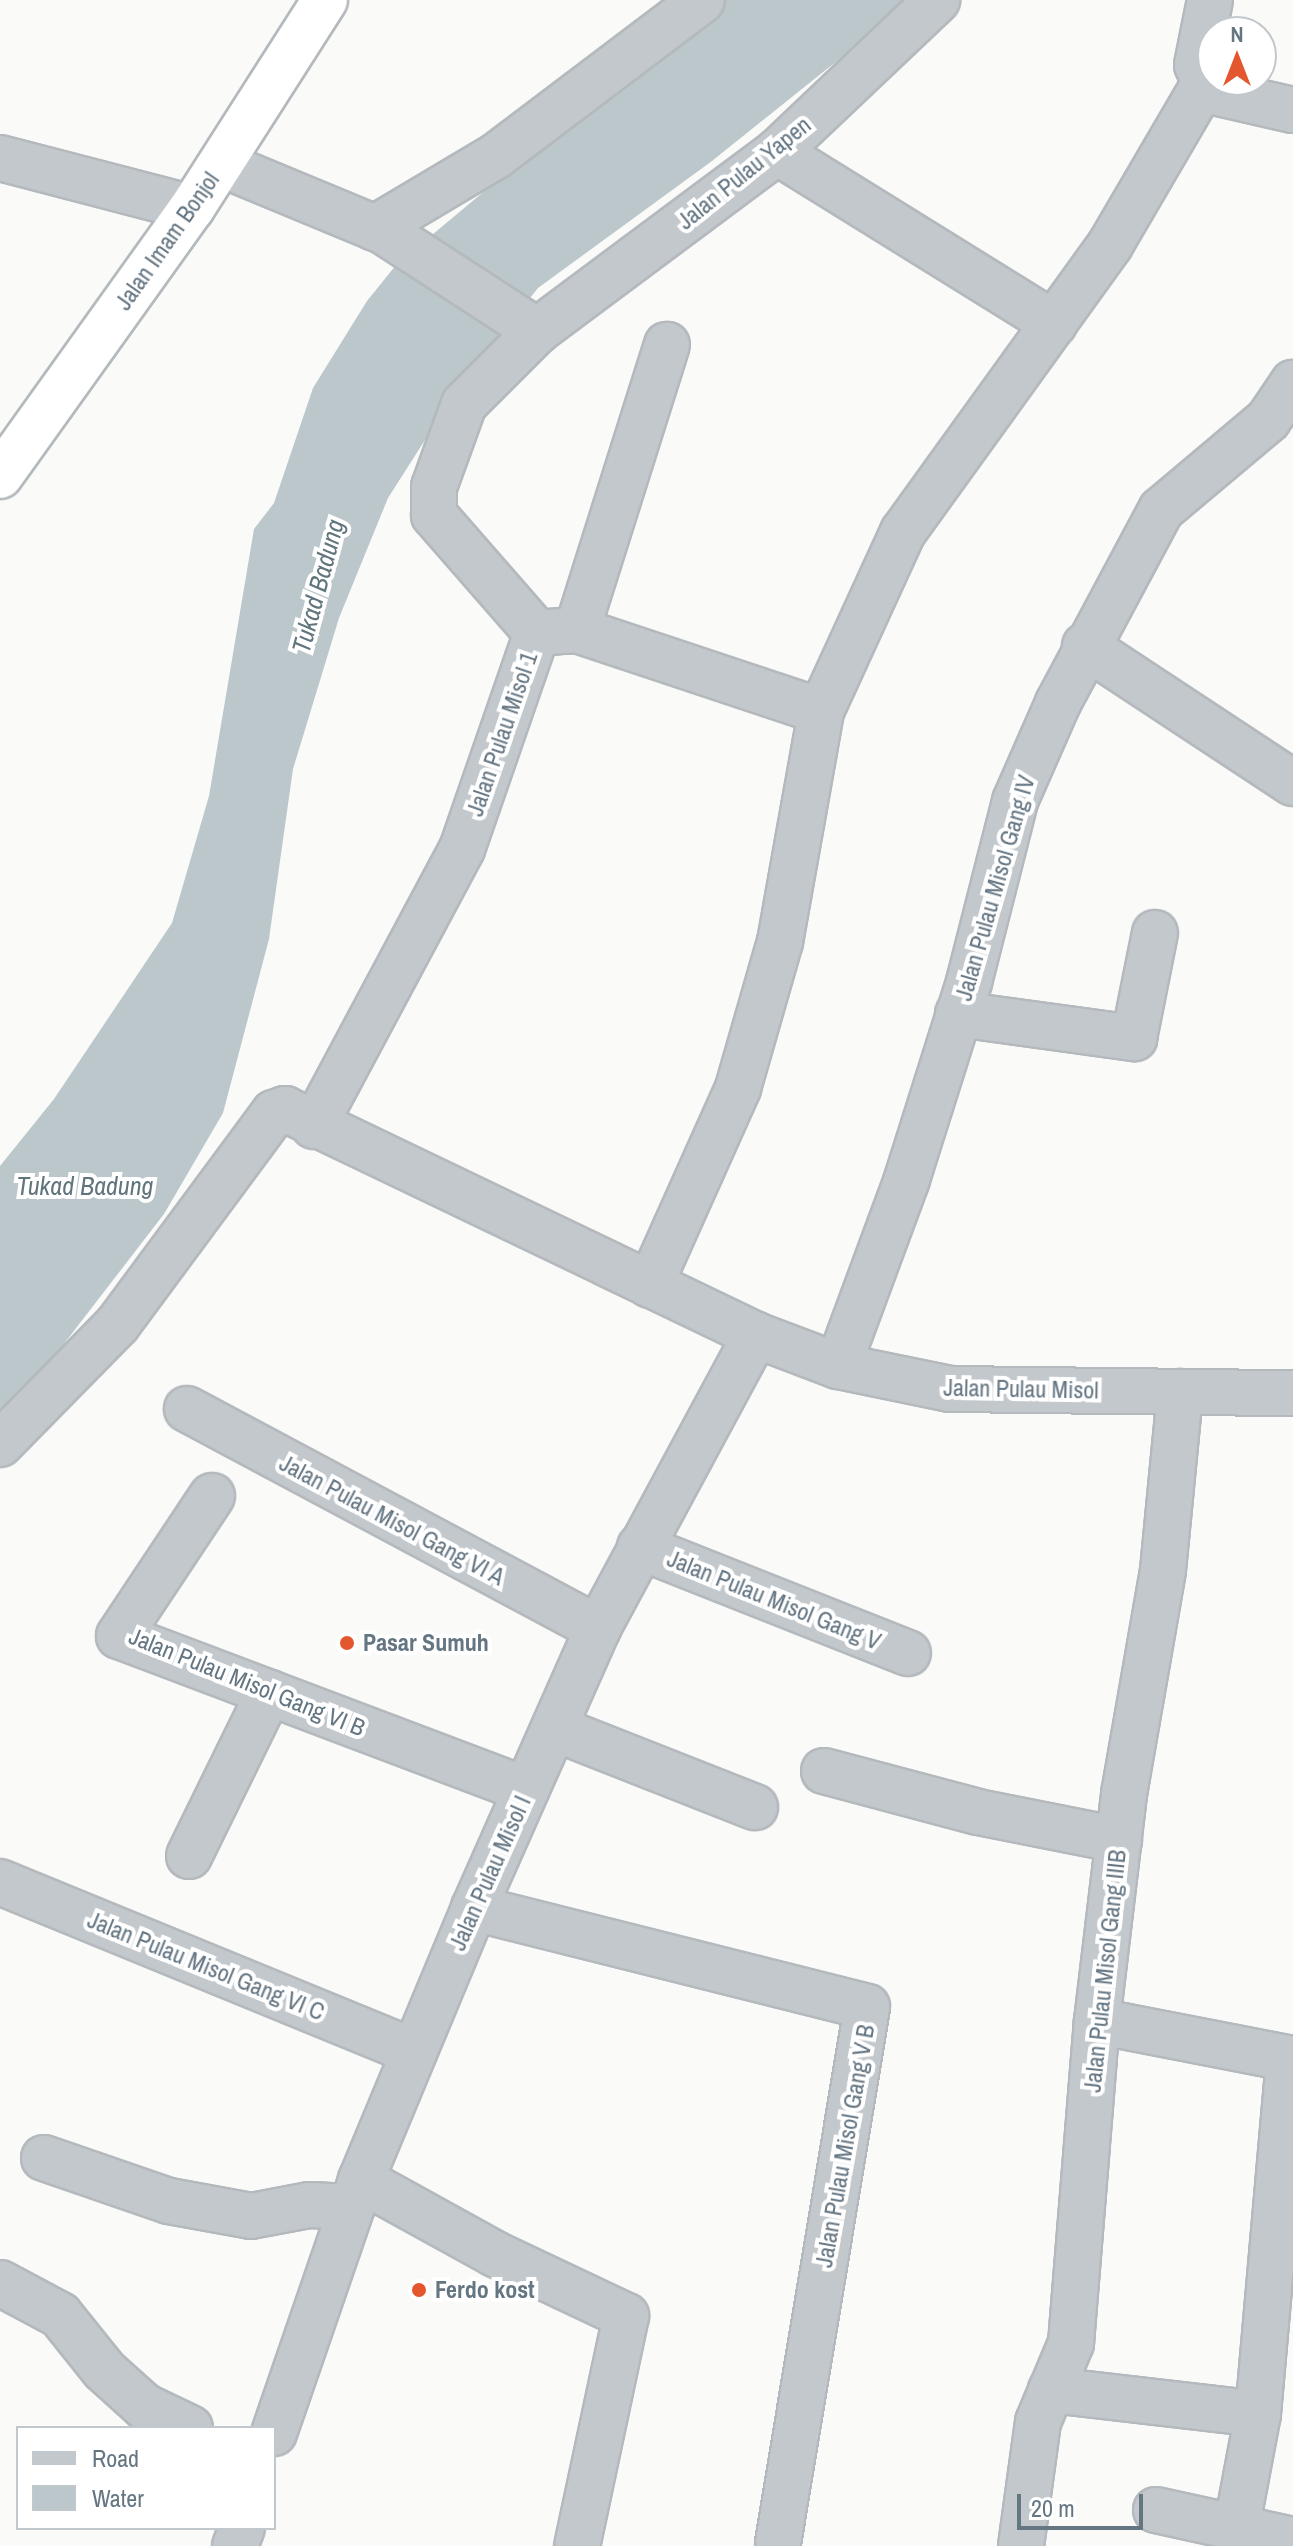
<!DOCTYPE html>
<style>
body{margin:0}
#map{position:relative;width:1293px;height:2546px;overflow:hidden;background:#fafaf8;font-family:"Archivo Narrow",sans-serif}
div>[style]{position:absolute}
.water>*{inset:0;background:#bbc7cb}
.roads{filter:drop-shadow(2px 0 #b4b9bd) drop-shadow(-2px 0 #b4b9bd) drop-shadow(0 2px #b4b9bd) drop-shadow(0 -2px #b4b9bd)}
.minor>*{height:44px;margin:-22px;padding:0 22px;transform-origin:22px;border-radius:22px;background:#c3c8cc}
.highway>*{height:44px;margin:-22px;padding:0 22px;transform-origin:22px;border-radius:22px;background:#fff}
.dots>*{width:22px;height:22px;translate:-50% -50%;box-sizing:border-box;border:4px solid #fff;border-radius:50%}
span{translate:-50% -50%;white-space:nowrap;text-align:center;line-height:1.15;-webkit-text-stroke:8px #fff;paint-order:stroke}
.street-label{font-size:24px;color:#657683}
.poi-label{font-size:24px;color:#657683;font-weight:700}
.left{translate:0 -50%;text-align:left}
.water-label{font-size:26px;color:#60757c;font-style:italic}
.legend{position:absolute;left:16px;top:2426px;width:260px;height:104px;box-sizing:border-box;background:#fff;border:2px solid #c1c8cd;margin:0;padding:10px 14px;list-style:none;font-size:24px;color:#657683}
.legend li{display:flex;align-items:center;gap:16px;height:40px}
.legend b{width:40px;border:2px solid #c1c8cd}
.north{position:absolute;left:1197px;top:16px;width:80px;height:80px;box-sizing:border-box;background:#fff;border:2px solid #c1c8cd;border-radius:50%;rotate:0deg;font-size:22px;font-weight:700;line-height:32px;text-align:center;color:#657683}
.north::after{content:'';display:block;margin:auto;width:28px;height:36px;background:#e4572e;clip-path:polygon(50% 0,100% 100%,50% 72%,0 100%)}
.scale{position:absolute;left:1017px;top:2494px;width:126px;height:36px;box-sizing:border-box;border:4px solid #657683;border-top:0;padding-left:10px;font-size:24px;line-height:28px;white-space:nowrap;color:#657683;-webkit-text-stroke:6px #fff;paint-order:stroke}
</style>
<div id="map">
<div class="water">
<i style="clip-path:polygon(713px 0,913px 0,712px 161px,538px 288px,462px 382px,388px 498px,339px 618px,293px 769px,269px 939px,223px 1113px,164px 1214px,33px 1384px,0 1414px,0 1166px,54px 1099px,172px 923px,209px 796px,254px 529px,274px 503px,313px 388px,367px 301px,396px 265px)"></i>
</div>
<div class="roads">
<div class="minor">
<i style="left:1207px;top:88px;width:25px;rotate:-113deg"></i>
<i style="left:1197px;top:65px;width:66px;rotate:-78.7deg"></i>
<i style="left:777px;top:152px;width:326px;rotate:31.8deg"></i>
<i style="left:0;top:158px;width:198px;rotate:14.6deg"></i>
<i style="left:221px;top:164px;width:175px;rotate:22.5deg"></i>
<i style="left:383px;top:231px;width:184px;rotate:33deg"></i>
<i style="left:375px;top:228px;width:141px;rotate:-30.8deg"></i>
<i style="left:496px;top:156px;width:258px;rotate:-37.1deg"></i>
<i style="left:577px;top:630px;width:299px;rotate:-72.5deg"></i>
<i style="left:548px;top:632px;width:29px;rotate:-4deg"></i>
<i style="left:577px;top:630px;width:257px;rotate:18.4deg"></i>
<i style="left:1085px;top:646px;width:249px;rotate:33.4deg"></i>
<i style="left:958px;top:1014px;width:178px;rotate:7.8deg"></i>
<i style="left:1134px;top:1038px;width:107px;rotate:-78.7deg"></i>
<i style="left:314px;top:1126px;width:314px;rotate:-61.9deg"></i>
<i style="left:462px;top:849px;width:229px;rotate:-70.9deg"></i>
<i style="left:537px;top:633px;width:157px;rotate:-131.1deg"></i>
<i style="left:434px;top:515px;width:28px;rotate:-90deg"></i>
<i style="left:434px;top:487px;width:88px;rotate:-70.1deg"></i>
<i style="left:464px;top:404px;width:103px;rotate:-45deg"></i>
<i style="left:537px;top:331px;width:299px;rotate:-36.7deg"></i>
<i style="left:777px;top:152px;width:221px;rotate:-43.5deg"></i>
<i style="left:650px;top:1285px;width:216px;rotate:-65.9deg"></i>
<i style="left:738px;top:1088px;width:152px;rotate:-74deg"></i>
<i style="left:780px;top:942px;width:235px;rotate:-79.9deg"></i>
<i style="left:821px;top:711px;width:197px;rotate:-65.4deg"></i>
<i style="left:903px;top:532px;width:354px;rotate:-54.2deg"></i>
<i style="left:1110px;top:245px;width:181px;rotate:-59.7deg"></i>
<i style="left:1201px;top:89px;width:94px;rotate:12.9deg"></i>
<i style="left:838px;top:1366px;width:199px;rotate:-69.7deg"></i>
<i style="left:907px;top:1179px;width:207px;rotate:-72.5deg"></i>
<i style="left:969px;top:982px;width:187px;rotate:-75.7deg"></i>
<i style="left:1015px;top:801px;width:107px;rotate:-66.3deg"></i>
<i style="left:1058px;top:703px;width:219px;rotate:-61.9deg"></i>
<i style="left:1161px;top:510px;width:140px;rotate:-40.1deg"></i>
<i style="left:1268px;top:420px;width:45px;rotate:-56deg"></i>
<i style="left:187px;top:1409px;width:466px;rotate:28.1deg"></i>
<i style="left:0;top:1444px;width:167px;rotate:-45.5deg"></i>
<i style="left:117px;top:1325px;width:264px;rotate:-53.5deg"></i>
<i style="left:274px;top:1113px;width:12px;rotate:-20deg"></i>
<i style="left:285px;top:1109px;width:522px;rotate:25.63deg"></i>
<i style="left:756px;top:1335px;width:88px;rotate:20.7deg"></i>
<i style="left:838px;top:1366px;width:114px;rotate:11.6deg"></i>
<i style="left:950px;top:1389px;width:343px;rotate:0.7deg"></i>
<i style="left:212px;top:1496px;width:168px;rotate:123.6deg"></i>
<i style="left:119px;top:1636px;width:435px;rotate:20.7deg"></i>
<i style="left:640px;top:1547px;width:288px;rotate:21.6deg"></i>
<i style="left:554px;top:1728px;width:216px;rotate:21.5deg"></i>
<i style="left:824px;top:1771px;width:159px;rotate:14.9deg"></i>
<i style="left:978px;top:1812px;width:144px;rotate:11.2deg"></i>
<i style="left:189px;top:1856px;width:182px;rotate:-63.9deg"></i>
<i style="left:0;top:1882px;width:445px;rotate:22.3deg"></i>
<i style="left:474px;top:1908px;width:405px;rotate:14.1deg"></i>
<i style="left:867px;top:2007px;width:543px;rotate:99.43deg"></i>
<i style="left:1097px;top:2021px;width:200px;rotate:11deg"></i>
<i style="left:44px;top:2158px;width:132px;rotate:19deg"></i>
<i style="left:169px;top:2201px;width:83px;rotate:10.4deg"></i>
<i style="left:251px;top:2216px;width:60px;rotate:-10.6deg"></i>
<i style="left:310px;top:2205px;width:42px;rotate:2.7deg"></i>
<i style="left:361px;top:2180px;width:153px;rotate:28.9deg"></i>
<i style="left:495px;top:2254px;width:145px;rotate:25.3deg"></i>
<i style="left:626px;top:2316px;width:235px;rotate:102deg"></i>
<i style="left:0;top:2283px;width:68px;rotate:28.1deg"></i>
<i style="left:60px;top:2315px;width:70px;rotate:51.3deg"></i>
<i style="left:104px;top:2370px;width:54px;rotate:42deg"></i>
<i style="left:144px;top:2406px;width:51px;rotate:25.6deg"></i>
<i style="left:1051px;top:2390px;width:208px;rotate:6.6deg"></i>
<i style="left:274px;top:2433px;width:268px;rotate:-71deg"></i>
<i style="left:361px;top:2180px;width:295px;rotate:-67.4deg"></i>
<i style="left:474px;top:1908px;width:306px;rotate:-66.1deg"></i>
<i style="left:598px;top:1628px;width:333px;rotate:-61.7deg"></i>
<i style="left:1156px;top:2510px;width:140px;rotate:12.4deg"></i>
<i style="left:1236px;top:2530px;width:118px;rotate:-79.3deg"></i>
<i style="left:1258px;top:2414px;width:356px;rotate:-85deg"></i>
<i style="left:235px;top:2546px;width:19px;rotate:-69deg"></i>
<i style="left:1021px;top:2546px;width:125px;rotate:-82.2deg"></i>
<i style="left:1038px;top:2422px;width:86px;rotate:-67.3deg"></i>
<i style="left:1071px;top:2343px;width:323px;rotate:-85.4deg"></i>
<i style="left:1097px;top:2021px;width:229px;rotate:-83.2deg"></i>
<i style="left:1124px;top:1794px;width:227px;rotate:-80.1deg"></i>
<i style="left:1163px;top:1570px;width:179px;rotate:-84.5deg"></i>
</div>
<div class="highway">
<i style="left:0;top:476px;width:330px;rotate:-54.4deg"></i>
<i style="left:192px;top:208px;width:247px;rotate:-57.4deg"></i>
</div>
</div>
<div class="dots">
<i style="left:347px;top:1643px;background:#e4572e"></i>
<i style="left:419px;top:2290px;background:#e4572e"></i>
</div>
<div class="street-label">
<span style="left:744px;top:173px;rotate:-39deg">Jalan Pulau Yapen</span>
<span style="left:167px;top:241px;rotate:-55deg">Jalan Imam Bonjol</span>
<span style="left:502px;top:734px;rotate:-71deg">Jalan Pulau Misol 1</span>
<span style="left:995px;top:888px;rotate:-74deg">Jalan Pulau Misol Gang IV</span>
<span style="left:1021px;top:1389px;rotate:1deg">Jalan Pulau Misol</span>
<span style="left:392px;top:1520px;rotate:28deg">Jalan Pulau Misol Gang VI A</span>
<span style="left:774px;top:1600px;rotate:22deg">Jalan Pulau Misol Gang V</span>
<span style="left:247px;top:1682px;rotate:22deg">Jalan Pulau Misol Gang VI B</span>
<span style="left:490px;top:1873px;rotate:-66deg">Jalan Pulau Misol I</span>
<span style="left:206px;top:1966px;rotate:22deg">Jalan Pulau Misol Gang VI C</span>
<span style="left:1105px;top:1971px;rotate:-84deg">Jalan Pulau Misol Gang IIIB</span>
<span style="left:845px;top:2146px;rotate:-80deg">Jalan Pulau Misol Gang V B</span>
</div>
<div class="poi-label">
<span class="left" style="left:363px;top:1643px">Pasar Sumuh</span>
<span class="left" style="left:435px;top:2290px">Ferdo kost</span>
</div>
<div class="water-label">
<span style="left:318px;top:586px;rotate:-75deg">Tukad Badung</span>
<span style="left:85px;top:1186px">Tukad Badung</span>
</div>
<ul class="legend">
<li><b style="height:10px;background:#c3c8cc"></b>Road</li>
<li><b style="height:22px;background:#bbc7cb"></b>Water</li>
</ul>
<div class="north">N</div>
<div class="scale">20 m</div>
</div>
